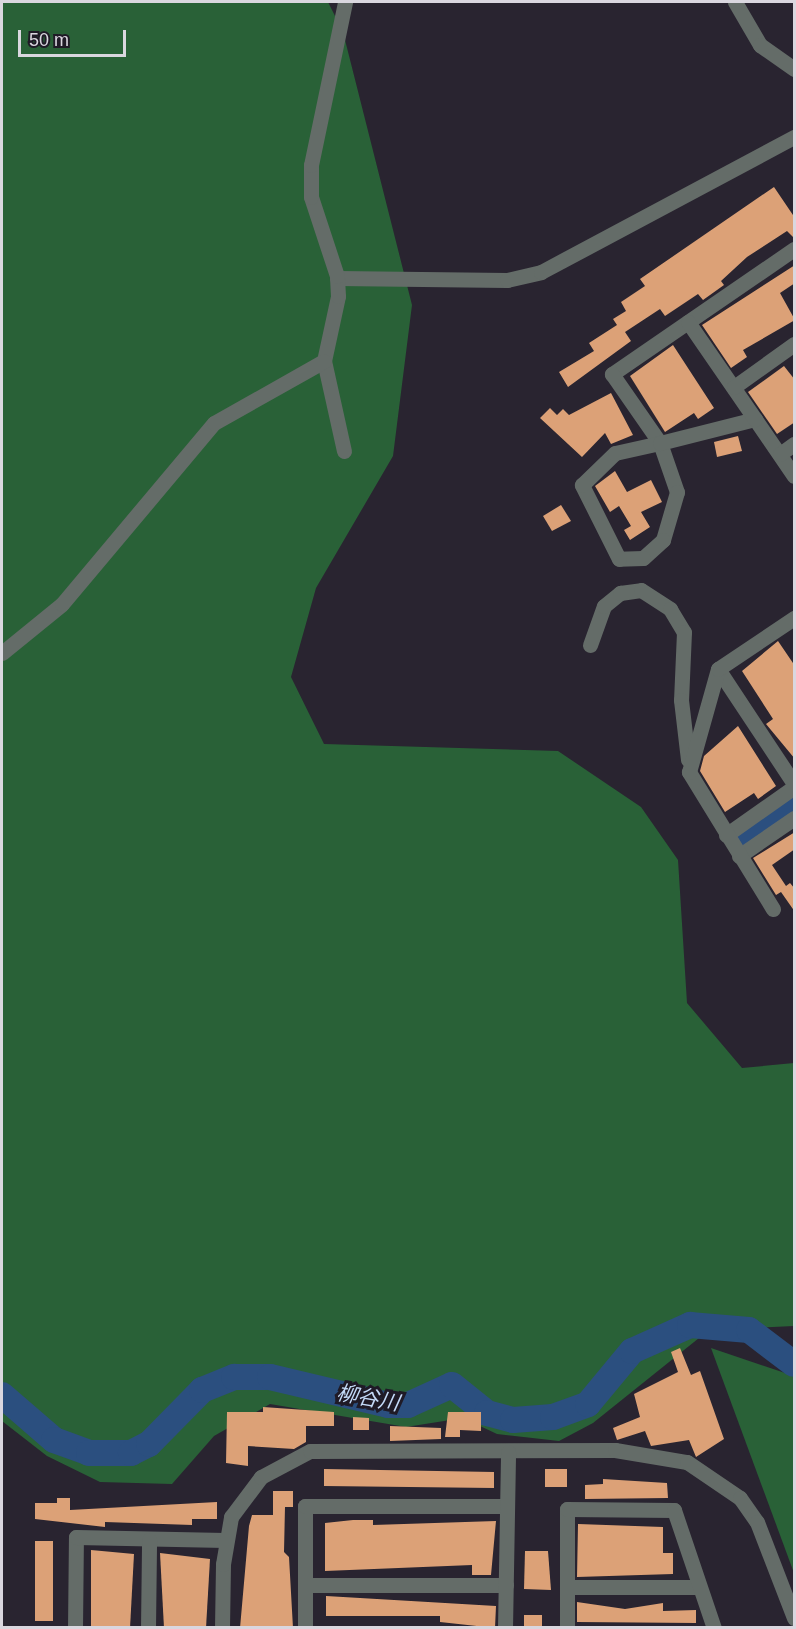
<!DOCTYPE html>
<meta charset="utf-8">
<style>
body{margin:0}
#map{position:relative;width:796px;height:1629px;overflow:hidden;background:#292430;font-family:Helvetica,"Noto Sans JP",sans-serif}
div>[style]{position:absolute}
.forest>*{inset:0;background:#296137}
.river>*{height:26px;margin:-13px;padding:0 13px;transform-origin:13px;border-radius:13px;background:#2b4f7f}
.building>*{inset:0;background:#dca177}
.minor>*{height:15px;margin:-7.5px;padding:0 7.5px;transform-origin:7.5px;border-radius:7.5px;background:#646c68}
span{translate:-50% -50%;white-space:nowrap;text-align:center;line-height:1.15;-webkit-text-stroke:6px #1f1a26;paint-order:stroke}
.water-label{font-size:21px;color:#c4daf8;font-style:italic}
.frame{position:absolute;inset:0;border:3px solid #dad7df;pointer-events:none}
.scale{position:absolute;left:18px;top:30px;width:108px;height:27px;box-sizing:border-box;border:3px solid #dad7df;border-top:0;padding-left:8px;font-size:18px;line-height:21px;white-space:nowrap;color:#dad7df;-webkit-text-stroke:4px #1f1a26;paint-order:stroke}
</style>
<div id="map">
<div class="forest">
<i style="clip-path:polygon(2px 2px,328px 2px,343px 32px,412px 305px,393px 456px,316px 588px,291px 677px,324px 744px,558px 751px,641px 807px,678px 860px,687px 1003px,742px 1068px,794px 1063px,794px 1326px,709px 1330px,593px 1423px,559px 1441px,497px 1434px,463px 1418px,406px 1427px,270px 1404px,214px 1436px,172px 1484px,100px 1482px,47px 1456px,2px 1421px)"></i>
<i style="clip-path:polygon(711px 1348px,794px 1376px,794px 1573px)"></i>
</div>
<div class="river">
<i style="left:742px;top:836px;width:63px;rotate:-34.7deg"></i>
<i style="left:2px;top:1395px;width:69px;rotate:40.9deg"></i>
<i style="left:54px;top:1440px;width:37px;rotate:20deg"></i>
<i style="left:89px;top:1453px;width:42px"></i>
<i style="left:131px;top:1453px;width:20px;rotate:-27deg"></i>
<i style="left:149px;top:1444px;width:76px;rotate:-45.5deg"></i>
<i style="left:202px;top:1390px;width:35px;rotate:-22deg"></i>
<i style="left:234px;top:1377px;width:36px"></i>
<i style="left:270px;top:1377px;width:121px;rotate:13.3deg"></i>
<i style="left:388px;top:1405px;width:20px"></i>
<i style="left:408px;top:1405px;width:48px;rotate:-24.4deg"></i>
<i style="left:452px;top:1385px;width:45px;rotate:38.7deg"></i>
<i style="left:487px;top:1413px;width:27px;rotate:15deg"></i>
<i style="left:513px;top:1420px;width:40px;rotate:-4.3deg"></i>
<i style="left:553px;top:1417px;width:37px;rotate:-20deg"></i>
<i style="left:588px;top:1404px;width:69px;rotate:-50.3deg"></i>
<i style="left:632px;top:1351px;width:64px;rotate:-24.1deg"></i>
<i style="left:690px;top:1325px;width:59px;rotate:4.8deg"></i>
<i style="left:749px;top:1330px;width:56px;rotate:37.1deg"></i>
</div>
<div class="building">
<i style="clip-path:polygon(774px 187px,795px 218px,795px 239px,787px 231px,747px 257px,721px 281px,724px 285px,703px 300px,698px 294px,665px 316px,660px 309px,625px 332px,631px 341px,568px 387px,559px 372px,594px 351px,589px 343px,617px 325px,613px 319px,626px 311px,621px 302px,645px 286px,640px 279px)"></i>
<i style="clip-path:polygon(795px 265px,795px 283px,780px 293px,795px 320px,743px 350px,747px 357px,731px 368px,702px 325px)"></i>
<i style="clip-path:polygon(673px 345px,714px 408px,698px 419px,694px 413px,665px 432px,630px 376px)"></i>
<i style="clip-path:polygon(784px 366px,795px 380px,795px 422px,777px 434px,748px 392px)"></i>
<i style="clip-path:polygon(611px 393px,633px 435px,611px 444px,605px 433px,582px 457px,540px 418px,550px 408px,557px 415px,563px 409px,569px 415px)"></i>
<i style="clip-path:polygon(738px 436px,742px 451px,717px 457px,714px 442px)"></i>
<i style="clip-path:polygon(615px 471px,627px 492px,651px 480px,662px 502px,641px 512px,650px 527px,630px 540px,624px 530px,631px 526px,619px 506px,610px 512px,595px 486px)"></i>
<i style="clip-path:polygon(561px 505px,571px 521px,552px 531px,543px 516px)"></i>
<i style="clip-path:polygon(778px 641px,795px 666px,795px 759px,766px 724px,773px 719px,742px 671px)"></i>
<i style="clip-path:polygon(738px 726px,776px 786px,758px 799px,754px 793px,725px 812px,700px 771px,704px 756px)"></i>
<i style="clip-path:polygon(795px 832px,795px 849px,772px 865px,786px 886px,790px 883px,795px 889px,795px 912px,781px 892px,776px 895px,753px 858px)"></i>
<i style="clip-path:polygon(680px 1348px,691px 1375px,700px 1371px,724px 1439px,696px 1457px,689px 1440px,651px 1446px,645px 1431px,617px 1440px,613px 1428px,640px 1417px,634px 1394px,678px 1372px,671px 1352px)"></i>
<i style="clip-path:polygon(263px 1407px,334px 1412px,334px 1426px,306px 1426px,306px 1442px,294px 1449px,248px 1446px,248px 1466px,226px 1463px,227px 1412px,263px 1412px)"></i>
<i style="clip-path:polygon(448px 1412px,481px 1412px,481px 1431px,460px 1430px,460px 1437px,445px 1437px)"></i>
<i style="clip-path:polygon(353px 1417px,369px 1418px,369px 1430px,353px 1430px)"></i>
<i style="clip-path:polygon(390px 1426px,441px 1428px,441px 1439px,390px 1441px)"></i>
<i style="clip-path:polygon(324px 1469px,494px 1472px,494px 1488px,324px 1486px)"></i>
<i style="clip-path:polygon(545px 1469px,567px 1469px,567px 1487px,545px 1487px)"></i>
<i style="clip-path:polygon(603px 1479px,667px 1483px,668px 1498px,585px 1499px,585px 1485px,603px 1484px)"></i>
<i style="clip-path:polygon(273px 1491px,293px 1491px,293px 1507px,285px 1507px,284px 1552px,289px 1557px,293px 1628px,240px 1628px,249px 1526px,252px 1515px,273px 1515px)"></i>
<i style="clip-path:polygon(57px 1498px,70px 1498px,70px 1510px,217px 1502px,217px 1519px,192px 1519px,192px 1525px,105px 1522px,105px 1527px,35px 1519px,35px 1503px,57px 1503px)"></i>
<i style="clip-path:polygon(353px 1520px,373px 1520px,373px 1525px,496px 1521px,491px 1575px,472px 1575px,472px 1565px,325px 1571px,325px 1523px)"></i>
<i style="clip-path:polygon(578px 1524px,663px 1527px,663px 1553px,673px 1553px,673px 1574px,577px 1577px)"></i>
<i style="clip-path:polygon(35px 1541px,53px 1541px,53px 1621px,35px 1621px)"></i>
<i style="clip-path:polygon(91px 1550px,134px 1554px,130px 1628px,91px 1628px)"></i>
<i style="clip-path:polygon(525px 1551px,548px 1551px,551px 1590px,524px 1589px)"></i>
<i style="clip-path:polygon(160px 1553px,210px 1559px,206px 1628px,164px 1628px)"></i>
<i style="clip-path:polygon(326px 1596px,496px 1606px,495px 1628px,440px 1622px,440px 1616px,326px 1616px)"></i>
<i style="clip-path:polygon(577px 1602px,625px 1609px,663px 1603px,663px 1611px,696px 1610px,696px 1623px,577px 1622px)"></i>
<i style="clip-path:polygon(524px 1615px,542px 1615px,542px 1627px,524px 1627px)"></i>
</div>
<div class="minor">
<i style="left:735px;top:2px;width:50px;rotate:59.8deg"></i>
<i style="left:760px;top:45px;width:42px;rotate:35.2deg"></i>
<i style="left:794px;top:249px;width:221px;rotate:145.5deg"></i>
<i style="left:612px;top:374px;width:84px;rotate:55.2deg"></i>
<i style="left:660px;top:443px;width:52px;rotate:70.9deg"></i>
<i style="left:677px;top:492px;width:50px;rotate:106.3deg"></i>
<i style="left:663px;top:540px;width:27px;rotate:138deg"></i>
<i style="left:643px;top:558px;width:24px;rotate:178deg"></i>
<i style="left:619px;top:559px;width:83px;rotate:-116.6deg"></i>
<i style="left:582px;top:485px;width:46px;rotate:-44.1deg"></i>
<i style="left:615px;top:453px;width:46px;rotate:-12.5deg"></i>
<i style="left:660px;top:443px;width:98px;rotate:-14.2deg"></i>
<i style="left:755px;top:419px;width:69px;rotate:55.6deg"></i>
<i style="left:337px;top:278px;width:170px;rotate:0.7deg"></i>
<i style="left:507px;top:280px;width:35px;rotate:-13deg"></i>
<i style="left:541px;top:272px;width:287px;rotate:-28.1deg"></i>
<i style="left:688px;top:322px;width:118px;rotate:55.4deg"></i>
<i style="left:734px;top:387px;width:74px;rotate:-35.6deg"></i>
<i style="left:344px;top:451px;width:92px;rotate:-102.5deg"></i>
<i style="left:324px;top:361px;width:66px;rotate:-77.8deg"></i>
<i style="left:338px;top:296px;width:20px;rotate:-93deg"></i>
<i style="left:337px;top:276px;width:83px;rotate:-108.2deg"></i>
<i style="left:311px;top:197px;width:32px;rotate:-90deg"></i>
<i style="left:311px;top:165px;width:167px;rotate:-78.2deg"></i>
<i style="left:780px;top:454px;width:17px;rotate:-36deg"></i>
<i style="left:590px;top:645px;width:41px;rotate:-70.3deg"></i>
<i style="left:604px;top:606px;width:21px;rotate:-39deg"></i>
<i style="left:620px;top:593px;width:21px;rotate:-8deg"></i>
<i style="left:641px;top:590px;width:35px;rotate:33deg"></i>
<i style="left:670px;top:609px;width:27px;rotate:59deg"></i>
<i style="left:684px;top:632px;width:68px;rotate:92.5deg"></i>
<i style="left:681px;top:700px;width:60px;rotate:83.3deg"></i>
<i style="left:2px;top:653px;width:77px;rotate:-39.2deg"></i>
<i style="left:62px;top:604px;width:236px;rotate:-50deg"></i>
<i style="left:214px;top:423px;width:126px;rotate:-29.4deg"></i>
<i style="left:718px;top:669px;width:138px;rotate:56.5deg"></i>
<i style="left:726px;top:835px;width:83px;rotate:-35.2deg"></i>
<i style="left:739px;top:856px;width:67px;rotate:-34.6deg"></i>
<i style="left:773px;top:909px;width:161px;rotate:-121.5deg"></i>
<i style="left:689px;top:772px;width:107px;rotate:-74.3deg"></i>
<i style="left:718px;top:669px;width:92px;rotate:-33.9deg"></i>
<i style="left:305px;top:1585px;width:201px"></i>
<i style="left:568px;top:1587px;width:128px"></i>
<i style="left:75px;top:1628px;width:91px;rotate:-89.4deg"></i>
<i style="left:76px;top:1537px;width:149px;rotate:1.2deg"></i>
<i style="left:148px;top:1628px;width:88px;rotate:-89.3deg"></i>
<i style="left:222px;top:1628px;width:64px;rotate:-89.1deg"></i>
<i style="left:223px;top:1564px;width:48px;rotate:-80.3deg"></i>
<i style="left:231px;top:1517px;width:50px;rotate:-53.1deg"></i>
<i style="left:261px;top:1477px;width:55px;rotate:-28deg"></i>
<i style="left:310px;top:1451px;width:305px;rotate:-0.2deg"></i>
<i style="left:615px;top:1450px;width:73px;rotate:9.5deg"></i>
<i style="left:687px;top:1462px;width:64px;rotate:34.2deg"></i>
<i style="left:740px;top:1498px;width:29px;rotate:55deg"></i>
<i style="left:757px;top:1522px;width:103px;rotate:68.9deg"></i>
<i style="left:305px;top:1628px;width:122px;rotate:-90deg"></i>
<i style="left:305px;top:1506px;width:201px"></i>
<i style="left:505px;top:1628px;width:176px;rotate:-89deg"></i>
<i style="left:567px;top:1628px;width:119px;rotate:-90deg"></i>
<i style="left:567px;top:1509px;width:107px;rotate:0.5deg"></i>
<i style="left:674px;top:1510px;width:125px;rotate:71.3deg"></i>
</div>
<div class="water-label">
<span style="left:368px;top:1398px;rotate:10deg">柳谷川</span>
</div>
<div class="frame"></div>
<div class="scale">50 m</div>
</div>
